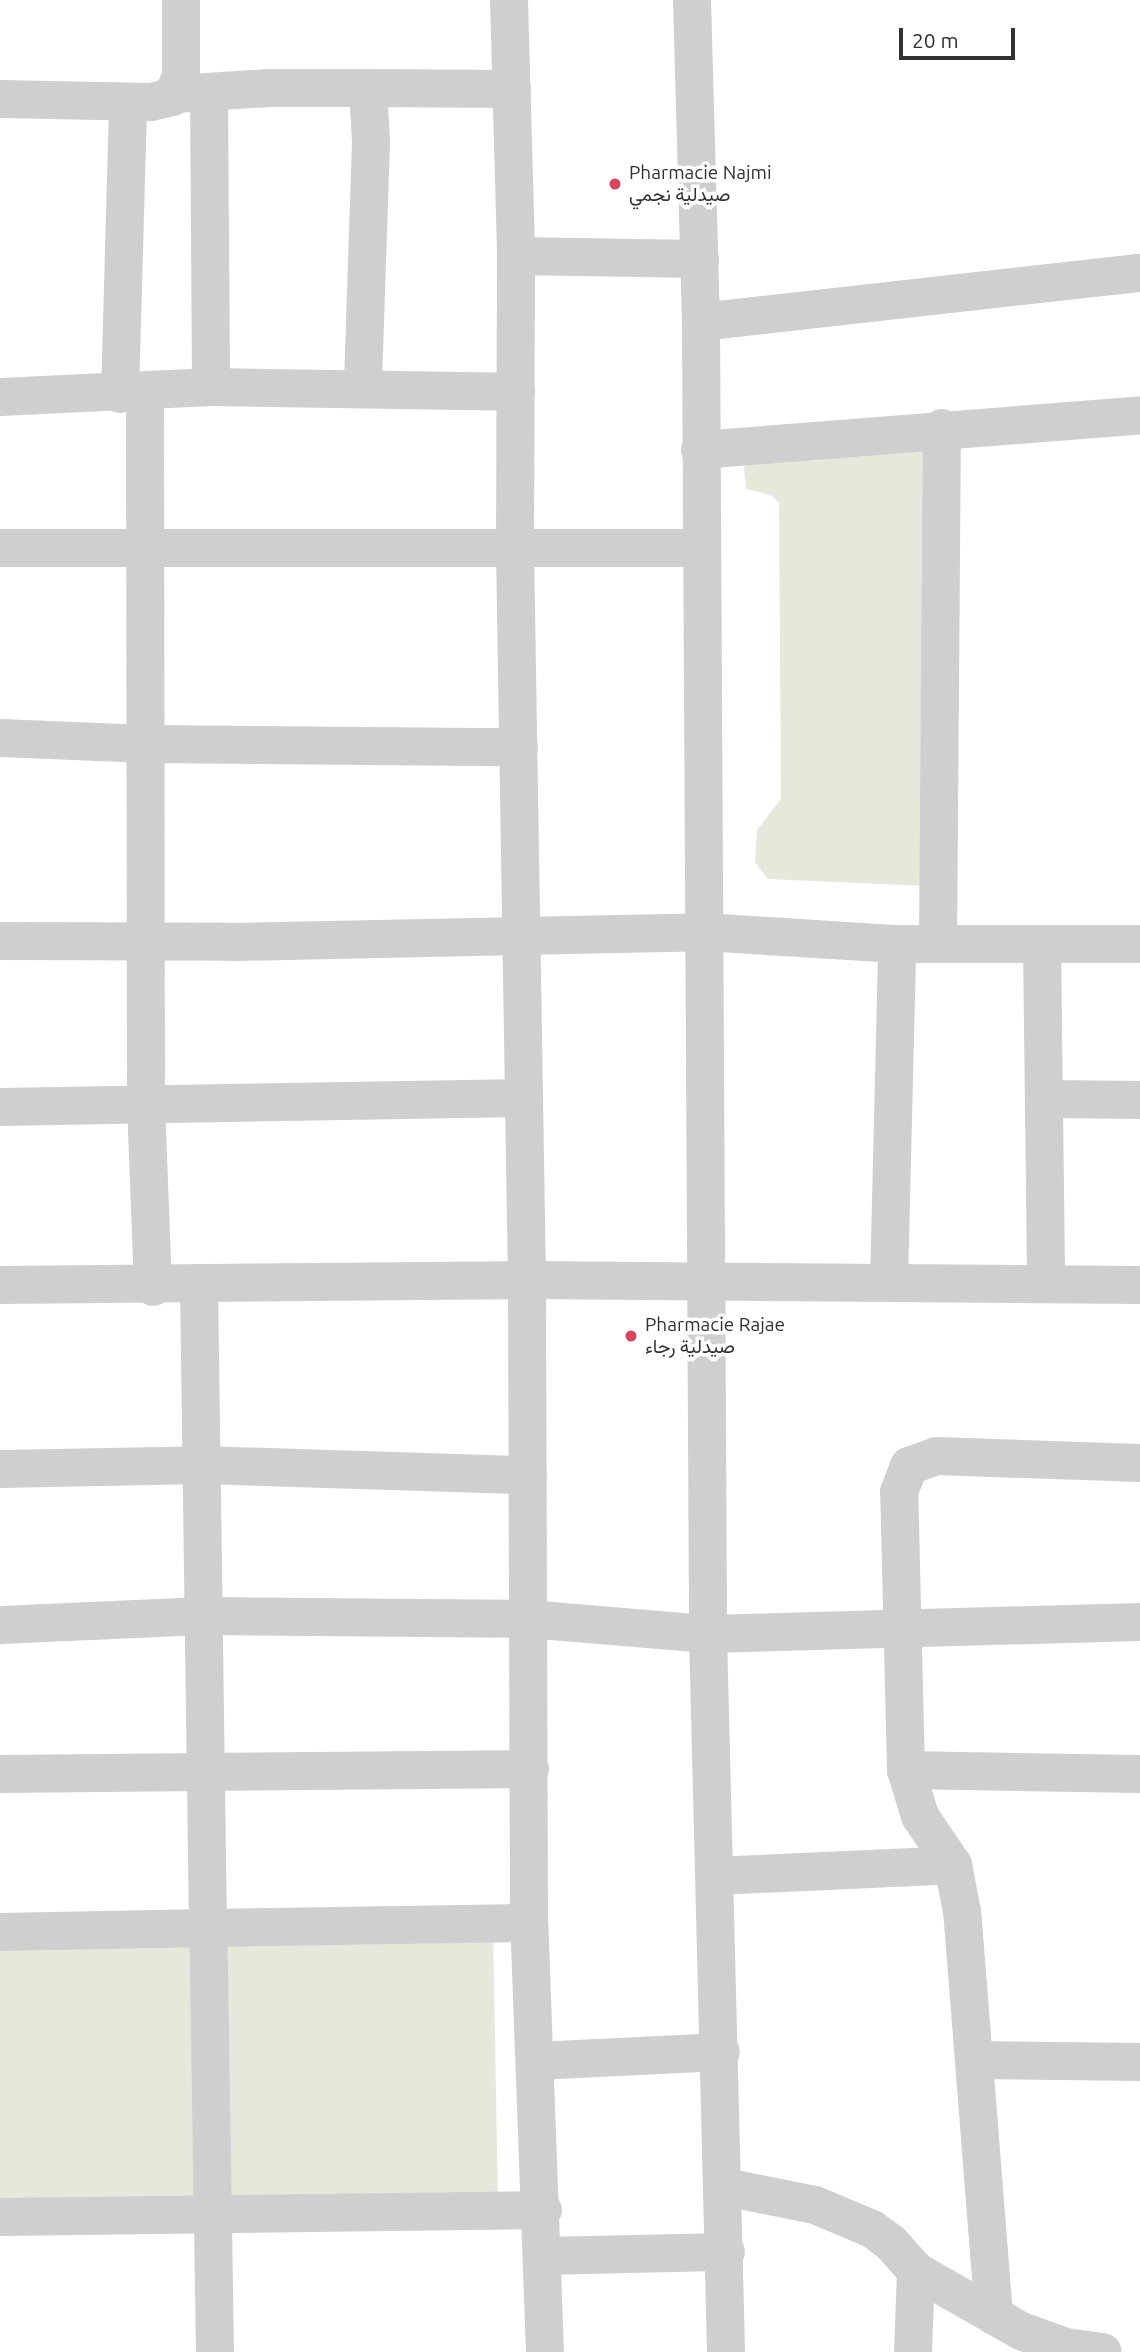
<!DOCTYPE html>
<meta charset="utf-8">
<style>
body{margin:0}
#map{position:relative;width:1140px;height:2352px;overflow:hidden;background:#fff;font-family:Ubuntu,Vazirmatn,sans-serif}
div>[style]{position:absolute}
.green>*{inset:0;background:#e4e9dc}
.minor>*{height:38px;margin:-19px;padding:0 19px;transform-origin:19px;border-radius:19px;background:#cfcfcf}
.tertiary>*{height:38px;margin:-19px;padding:0 19px;transform-origin:19px;border-radius:19px;background:#cfcfcf}
.dots>*{width:19px;height:19px;translate:-50% -50%;box-sizing:border-box;border:4px solid #fff;border-radius:50%}
span{translate:-50% -50%;white-space:nowrap;text-align:center;line-height:1.15;-webkit-text-stroke:7px #fff;paint-order:stroke}
.poi-label{font-size:19px;color:#323232}
.left{translate:0 -50%;text-align:left}
.scale{position:absolute;left:899px;top:28px;width:116px;height:32px;box-sizing:border-box;border:4px solid #323232;border-top:0;padding-left:9px;font-size:21px;line-height:24px;white-space:nowrap;color:#323232;-webkit-text-stroke:5px #fff;paint-order:stroke}
</style>
<div id="map">
<div class="green">
<i style="clip-path:polygon(932px 451px,926px 886px,768px 879px,755px 863px,757px 830px,781px 799px,779px 503px,771px 495px,746px 489px,744px 467px,754px 458px)"></i>
<i style="clip-path:polygon(493px 1926px,498px 2201px,0 2202px,0 1932px)"></i>
</div>
<div class="minor">
<i style="left:509px;top:0;width:256px;rotate:88.4deg"></i>
<i style="left:368px;top:88px;width:144px;rotate:0.4deg"></i>
<i style="left:209px;top:92px;width:295px;rotate:89.6deg"></i>
<i style="left:176px;top:94px;width:94px;rotate:-3.7deg"></i>
<i style="left:270px;top:88px;width:98px"></i>
<i style="left:368px;top:88px;width:54px;rotate:86.8deg"></i>
<i style="left:371px;top:142px;width:246px;rotate:91.9deg"></i>
<i style="left:0;top:99px;width:151px;rotate:1.1deg"></i>
<i style="left:151px;top:102px;width:22px;rotate:-13deg"></i>
<i style="left:172px;top:97px;width:22px;rotate:-66deg"></i>
<i style="left:181px;top:77px;width:77px;rotate:-90deg"></i>
<i style="left:701px;top:322px;width:442px;rotate:-6.4deg"></i>
<i style="left:120px;top:394px;width:292px;rotate:-88.4deg"></i>
<i style="left:145px;top:394px;width:710px;rotate:89.92deg"></i>
<i style="left:146px;top:1104px;width:183px;rotate:87.8deg"></i>
<i style="left:0;top:397px;width:211px;rotate:-2.7deg"></i>
<i style="left:211px;top:387px;width:305px;rotate:0.9deg"></i>
<i style="left:700px;top:450px;width:441px;rotate:-4.5deg"></i>
<i style="left:0;top:548px;width:701px"></i>
<i style="left:0;top:738px;width:148px;rotate:2.3deg"></i>
<i style="left:148px;top:744px;width:371px;rotate:0.5deg"></i>
<i style="left:0;top:941px;width:236px;rotate:0.2deg"></i>
<i style="left:236px;top:942px;width:468px;rotate:-1.2deg"></i>
<i style="left:704px;top:932px;width:193px;rotate:3.6deg"></i>
<i style="left:897px;top:944px;width:243px"></i>
<i style="left:938px;top:944px;width:516px;rotate:-89.56deg"></i>
<i style="left:1042px;top:944px;width:340px;rotate:89.3deg"></i>
<i style="left:1044px;top:1099px;width:96px;rotate:0.6deg"></i>
<i style="left:0;top:1107px;width:522px;rotate:-0.99deg"></i>
<i style="left:889px;top:1283px;width:339px;rotate:-88.6deg"></i>
<i style="left:0;top:1469px;width:202px;rotate:-1.1deg"></i>
<i style="left:202px;top:1465px;width:326px;rotate:1.8deg"></i>
<i style="left:0;top:1625px;width:204px;rotate:-2.5deg"></i>
<i style="left:204px;top:1616px;width:324px;rotate:0.5deg"></i>
<i style="left:528px;top:1619px;width:181px;rotate:4.8deg"></i>
<i style="left:708px;top:1634px;width:432px;rotate:-1.6deg"></i>
<i style="left:906px;top:1770px;width:234px;rotate:1deg"></i>
<i style="left:0;top:1774px;width:530px;rotate:-0.54deg"></i>
<i style="left:715px;top:1876px;width:238px;rotate:-2.6deg"></i>
<i style="left:0;top:1932px;width:208px;rotate:-1.1deg"></i>
<i style="left:208px;top:1928px;width:642px;rotate:-90.8deg"></i>
<i style="left:976px;top:2060px;width:164px;rotate:0.7deg"></i>
<i style="left:536px;top:2061px;width:185px;rotate:-2.8deg"></i>
<i style="left:725px;top:2187px;width:92px;rotate:11.3deg"></i>
<i style="left:815px;top:2205px;width:62px;rotate:22.8deg"></i>
<i style="left:872px;top:2229px;width:24px;rotate:36deg"></i>
<i style="left:891px;top:2243px;width:38px;rotate:48deg"></i>
<i style="left:916px;top:2271px;width:81px;rotate:92.1deg"></i>
<i style="left:0;top:2217px;width:543px;rotate:-0.74deg"></i>
<i style="left:544px;top:2256px;width:182px;rotate:-1.3deg"></i>
<i style="left:916px;top:2271px;width:121px;rotate:29.7deg"></i>
<i style="left:1021px;top:2331px;width:48px;rotate:19.6deg"></i>
<i style="left:1066px;top:2347px;width:37px;rotate:8deg"></i>
<i style="left:994px;top:2316px;width:405px;rotate:-94.5deg"></i>
<i style="left:962px;top:1912px;width:48px;rotate:-100.8deg"></i>
<i style="left:953px;top:1865px;width:59px;rotate:-124deg"></i>
<i style="left:920px;top:1816px;width:48px;rotate:-106.9deg"></i>
<i style="left:906px;top:1770px;width:278px;rotate:-91.4deg"></i>
<i style="left:899px;top:1492px;width:28px;rotate:-69deg"></i>
<i style="left:909px;top:1466px;width:29px;rotate:-20deg"></i>
<i style="left:936px;top:1456px;width:204px;rotate:2deg"></i>
<i style="left:215px;top:2352px;width:424px;rotate:-90.9deg"></i>
<i style="left:208px;top:1928px;width:321px;rotate:-0.9deg"></i>
<i style="left:545px;top:2352px;width:429px;rotate:-92.1deg"></i>
<i style="left:529px;top:1923px;width:643px;rotate:-90.18deg"></i>
<i style="left:527px;top:1280px;width:729px;rotate:-90.94deg"></i>
<i style="left:515px;top:551px;width:295px;rotate:-89.8deg"></i>
<i style="left:516px;top:256px;width:184px;rotate:0.9deg"></i>
</div>
<div class="tertiary">
<i style="left:692px;top:0;width:322px;rotate:88.4deg"></i>
<i style="left:701px;top:322px;width:1312px;rotate:89.69deg"></i>
<i style="left:708px;top:1634px;width:718px;rotate:88.56deg"></i>
<i style="left:0;top:1285px;width:527px;rotate:-0.54deg"></i>
<i style="left:527px;top:1280px;width:613px;rotate:0.47deg"></i>
</div>
<div class="dots">
<i style="left:615px;top:184px;background:#d94561"></i>
<i style="left:631px;top:1336px;background:#d94561"></i>
</div>
<div class="poi-label">
<span class="left" style="left:629px;top:184px">Pharmacie Najmi<br>صيدلية نجمي</span>
<span class="left" style="left:645px;top:1336px">Pharmacie Rajae<br>صيدلية رجاء</span>
</div>
<div class="scale">20 m</div>
</div>
